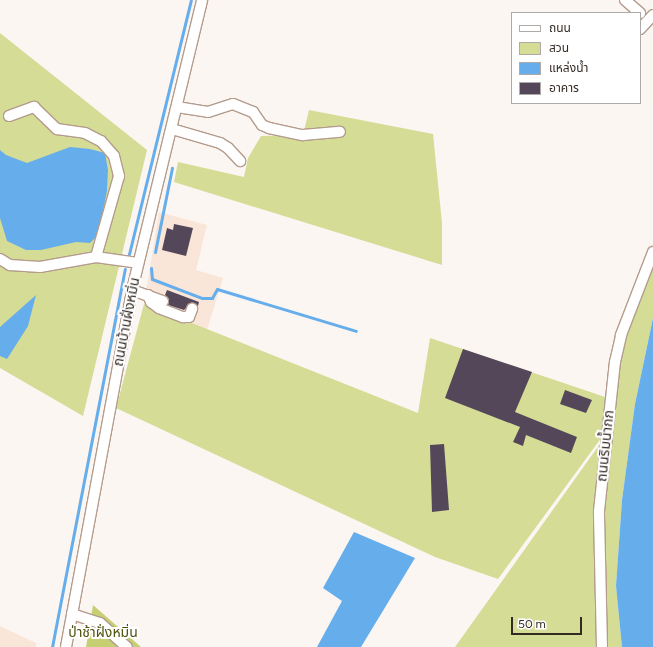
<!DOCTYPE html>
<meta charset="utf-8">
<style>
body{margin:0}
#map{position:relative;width:653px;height:647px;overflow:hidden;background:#fbf6f2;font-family:Figtree,"Noto Sans Thai",sans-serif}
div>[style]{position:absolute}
.built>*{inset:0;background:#fae6d9}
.green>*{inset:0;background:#d5dc96}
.forest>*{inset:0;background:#c7cf73}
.water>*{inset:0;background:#66adeb}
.stream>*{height:3px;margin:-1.5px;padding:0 1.5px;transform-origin:1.5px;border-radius:1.5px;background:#66adeb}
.building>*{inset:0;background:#55475a}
.roads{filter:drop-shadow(1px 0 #b49c8c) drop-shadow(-1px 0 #b49c8c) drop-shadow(0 1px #b49c8c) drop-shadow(0 -1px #b49c8c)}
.minor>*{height:10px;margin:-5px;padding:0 5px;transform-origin:5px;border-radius:5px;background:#fff}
span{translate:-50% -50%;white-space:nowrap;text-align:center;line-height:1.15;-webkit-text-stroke:4px #fff;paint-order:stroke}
.street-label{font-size:14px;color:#342a24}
.park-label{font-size:14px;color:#4f530d}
.legend{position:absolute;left:511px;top:12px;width:130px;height:92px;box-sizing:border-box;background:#fff;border:1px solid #aeaaa7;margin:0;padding:5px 7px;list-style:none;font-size:12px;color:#342a24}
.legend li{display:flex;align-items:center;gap:8px;height:20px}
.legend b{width:20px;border:1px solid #aeaaa7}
.scale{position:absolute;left:511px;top:617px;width:71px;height:18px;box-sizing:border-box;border:2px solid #342a24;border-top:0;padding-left:5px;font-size:12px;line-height:14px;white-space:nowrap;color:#342a24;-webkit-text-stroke:3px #fff;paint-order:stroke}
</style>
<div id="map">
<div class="built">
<i style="clip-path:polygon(159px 212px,207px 225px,196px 270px,223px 278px,207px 330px,144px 304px)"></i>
<i style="clip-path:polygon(0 626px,36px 643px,36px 647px,0 647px)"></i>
</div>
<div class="green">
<i style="clip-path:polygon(0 33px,147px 150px,83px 416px,0 368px)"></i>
<i style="clip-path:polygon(309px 110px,433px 134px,442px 223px,442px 265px,174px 182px,178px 162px,244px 177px,248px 158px,261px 136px,303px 135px)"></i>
<i style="clip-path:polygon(653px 252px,653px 318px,635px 404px,622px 500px,616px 586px,622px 647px,455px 647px,607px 434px,607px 430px,498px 579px,435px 557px,116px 408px,144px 304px,418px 413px,430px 338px,611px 399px,621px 335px)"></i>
</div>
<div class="forest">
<i style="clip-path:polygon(93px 605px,141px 647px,86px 647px)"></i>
</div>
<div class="water">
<i style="clip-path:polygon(70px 147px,90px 149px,105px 153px,108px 170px,107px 191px,98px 235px,90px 243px,76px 242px,41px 250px,26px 250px,7px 241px,0 218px,0 150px,6px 155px,27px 163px)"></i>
<i style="clip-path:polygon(36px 295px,28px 326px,7px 359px,0 356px,0 327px)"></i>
<i style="clip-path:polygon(653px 318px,653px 647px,622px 647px,616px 586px,622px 500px,635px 404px)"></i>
<i style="clip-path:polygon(354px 532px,415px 558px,361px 647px,317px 647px,342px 601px,323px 588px)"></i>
</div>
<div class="stream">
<i style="left:155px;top:252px;width:86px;rotate:-78.6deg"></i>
<i style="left:129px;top:254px;width:261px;rotate:-76.3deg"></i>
<i style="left:151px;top:268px;width:11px;rotate:85deg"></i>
<i style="left:152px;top:279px;width:53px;rotate:20.8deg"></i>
<i style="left:202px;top:298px;width:10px"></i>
<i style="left:212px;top:298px;width:10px;rotate:-61deg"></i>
<i style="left:217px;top:289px;width:145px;rotate:16.8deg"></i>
<i style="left:52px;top:647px;width:385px;rotate:-79.1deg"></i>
</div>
<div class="building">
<i style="clip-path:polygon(174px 224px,193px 228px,186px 256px,162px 250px,167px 228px,173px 230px)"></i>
<i style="clip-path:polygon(167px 290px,199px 302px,198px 306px,191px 303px,184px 310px,168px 305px,169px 299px,165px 295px)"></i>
<i style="clip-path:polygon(463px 349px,532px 372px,515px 412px,577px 437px,571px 453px,526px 435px,523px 446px,513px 442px,520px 427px,445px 398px)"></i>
<i style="clip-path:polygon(565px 390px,592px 400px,586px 413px,560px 404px)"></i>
<i style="clip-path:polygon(444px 444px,449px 510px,432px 512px,430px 445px)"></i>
</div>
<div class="roads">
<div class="minor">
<i style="left:625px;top:0;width:20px;rotate:41deg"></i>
<i style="left:640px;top:29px;width:19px;rotate:-47deg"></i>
<i style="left:177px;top:107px;width:31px;rotate:9deg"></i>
<i style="left:208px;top:112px;width:26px;rotate:-18deg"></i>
<i style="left:233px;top:104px;width:22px;rotate:22deg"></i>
<i style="left:253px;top:112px;width:16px;rotate:55deg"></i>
<i style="left:262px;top:125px;width:8px;rotate:23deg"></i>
<i style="left:269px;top:128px;width:35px;rotate:12deg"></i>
<i style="left:303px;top:135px;width:37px;rotate:-5deg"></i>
<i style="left:9px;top:116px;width:27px;rotate:-20deg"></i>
<i style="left:34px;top:107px;width:32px;rotate:44deg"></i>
<i style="left:57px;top:129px;width:28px;rotate:8deg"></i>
<i style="left:85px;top:133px;width:18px;rotate:27deg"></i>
<i style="left:101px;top:141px;width:20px;rotate:49deg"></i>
<i style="left:114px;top:156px;width:21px;rotate:76deg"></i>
<i style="left:119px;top:176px;width:84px;rotate:105.9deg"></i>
<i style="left:172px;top:129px;width:50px;rotate:16.3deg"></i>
<i style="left:220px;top:143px;width:9px;rotate:32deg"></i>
<i style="left:228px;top:148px;width:18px;rotate:47deg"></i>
<i style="left:0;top:259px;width:12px;rotate:31deg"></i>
<i style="left:10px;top:265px;width:30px;rotate:4deg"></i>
<i style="left:40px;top:267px;width:57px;rotate:-10.1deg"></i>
<i style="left:96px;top:257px;width:42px;rotate:8.1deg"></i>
<i style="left:132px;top:290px;width:33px;rotate:20deg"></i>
<i style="left:148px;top:295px;width:8px;rotate:67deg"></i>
<i style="left:151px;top:302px;width:10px;rotate:37deg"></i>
<i style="left:159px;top:308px;width:26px;rotate:21deg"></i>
<i style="left:183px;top:317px;width:6px"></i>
<i style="left:189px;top:317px;width:9px;rotate:-69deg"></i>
<i style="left:72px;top:614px;width:29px;rotate:18deg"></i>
<i style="left:100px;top:623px;width:36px;rotate:42deg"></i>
<i style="left:66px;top:647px;width:363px;rotate:-79.5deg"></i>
<i style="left:132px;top:290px;width:298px;rotate:-76.4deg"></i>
<i style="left:602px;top:647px;width:136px;rotate:-91.3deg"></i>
<i style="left:599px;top:511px;width:150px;rotate:-83.9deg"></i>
<i style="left:615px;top:362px;width:28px;rotate:-77deg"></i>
<i style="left:621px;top:335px;width:89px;rotate:-68.9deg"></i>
</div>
</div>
<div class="street-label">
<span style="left:127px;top:322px;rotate:-79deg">ถนนบ้านฝั่งหมิ่น</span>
<span style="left:606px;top:446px;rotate:-84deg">ถนนริมน้ำกก</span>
</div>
<div class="park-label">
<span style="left:103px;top:633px">ป่าช้าฝั่งหมิ่น</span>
</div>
<ul class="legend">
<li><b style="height:5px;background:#fff"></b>ถนน</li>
<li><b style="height:11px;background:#d5dc96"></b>สวน</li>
<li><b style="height:11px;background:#66adeb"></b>แหล่งน้ำ</li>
<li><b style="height:11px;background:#55475a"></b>อาคาร</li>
</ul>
<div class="scale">50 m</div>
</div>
